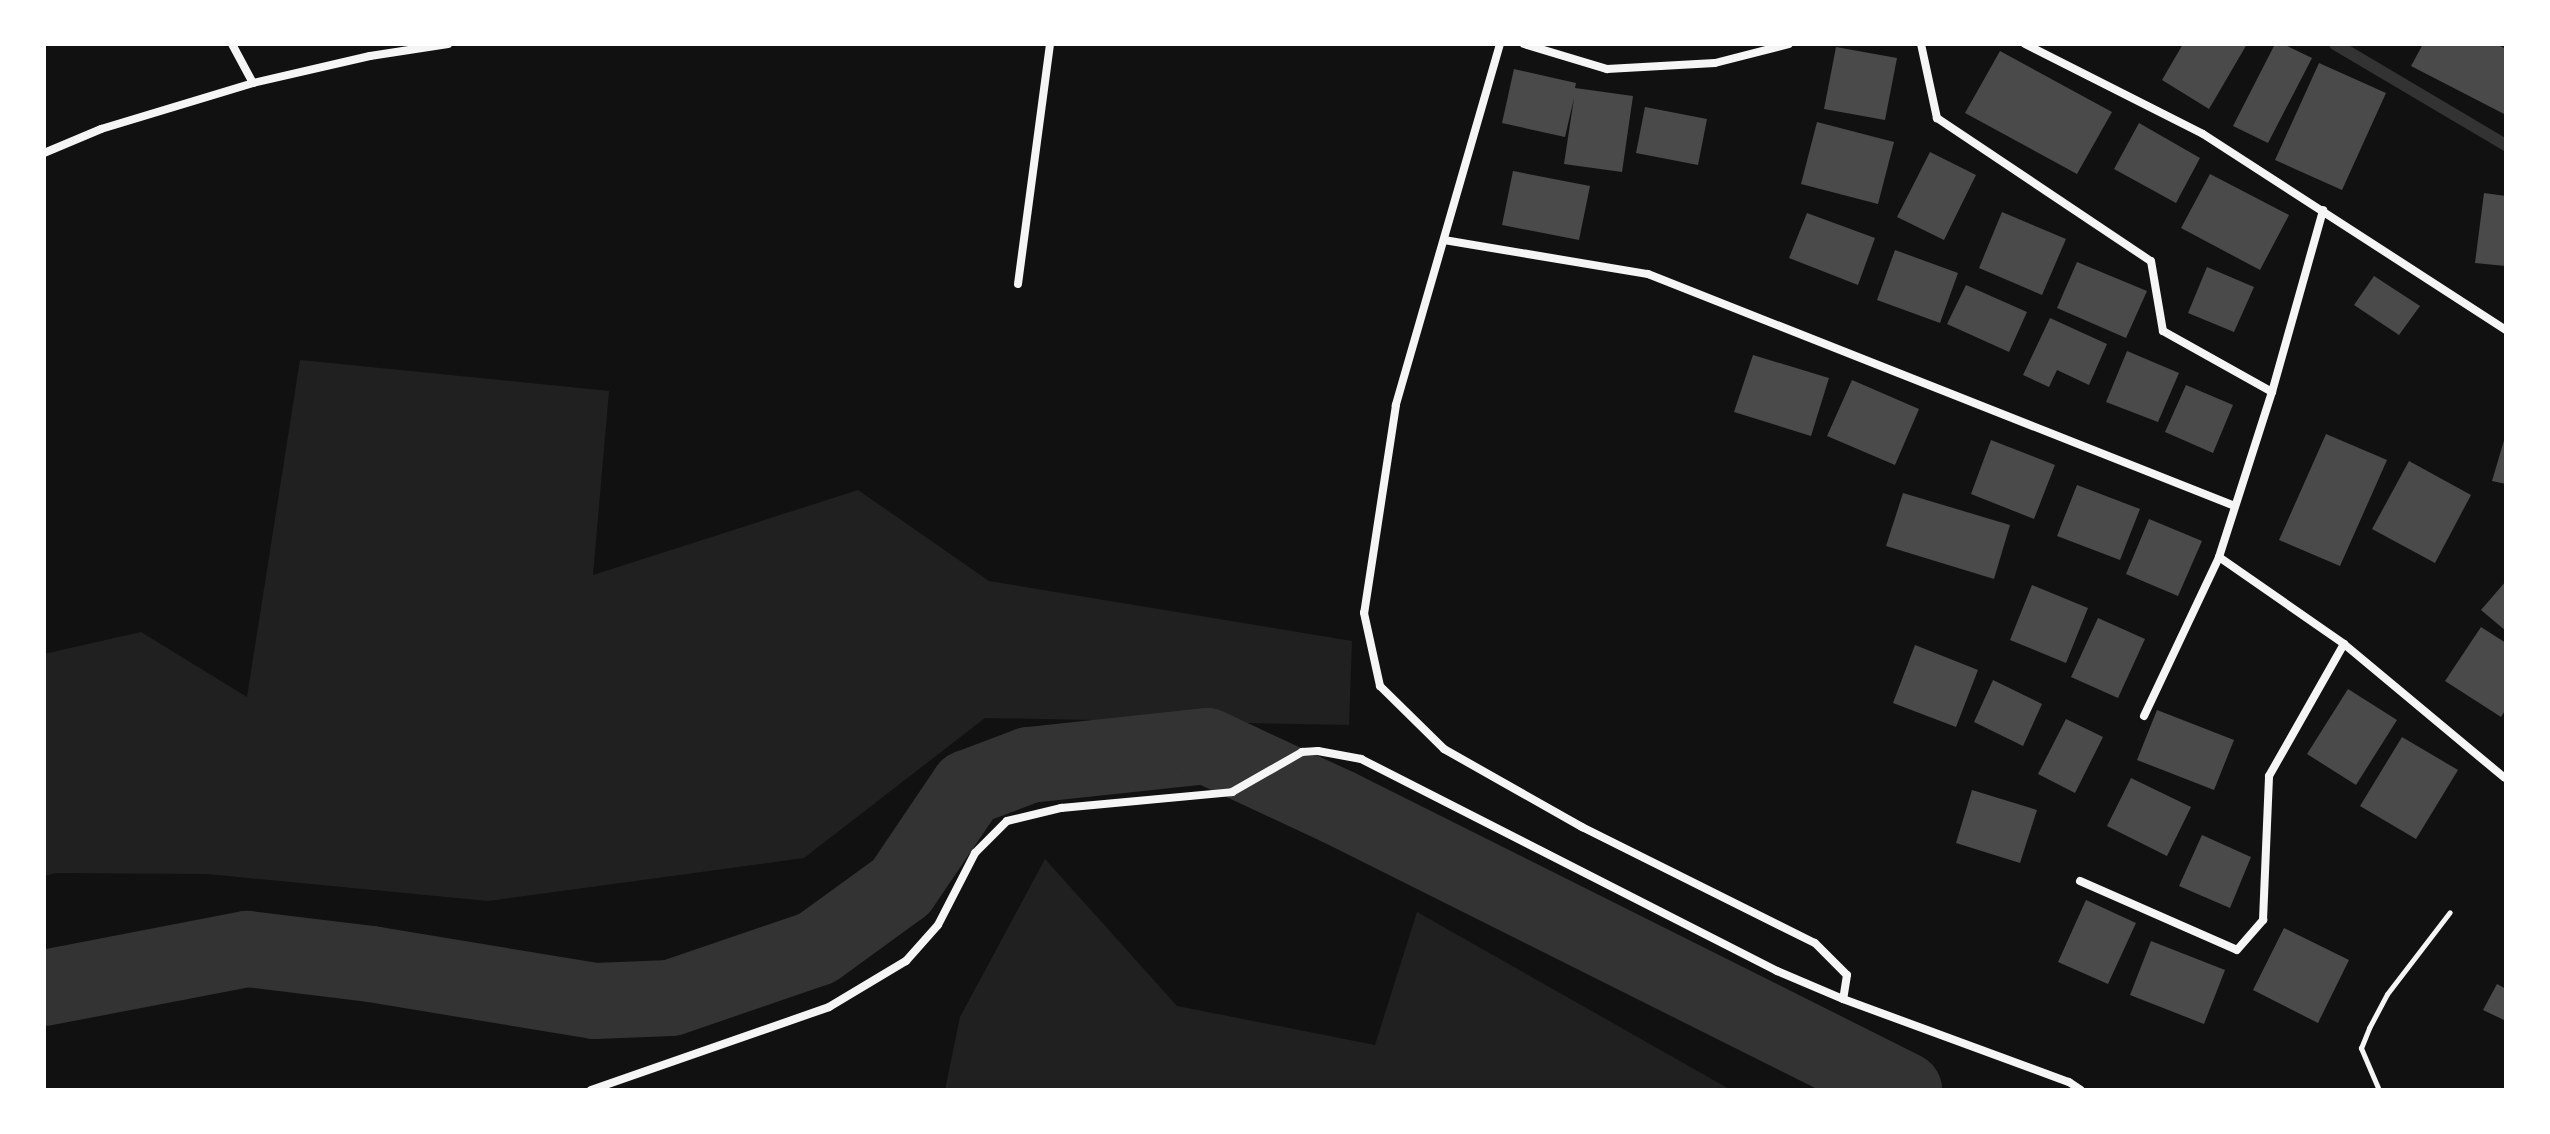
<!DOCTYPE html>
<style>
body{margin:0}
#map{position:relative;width:2550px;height:1134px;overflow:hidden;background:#111;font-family:"Noto Sans",sans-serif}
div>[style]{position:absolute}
.green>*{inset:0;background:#202020}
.stream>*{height:12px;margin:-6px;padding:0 6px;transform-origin:6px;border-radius:6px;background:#333}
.river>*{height:76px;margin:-38px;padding:0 38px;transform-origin:38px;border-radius:38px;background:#333}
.building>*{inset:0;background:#4a4a4a}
.path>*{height:5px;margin:-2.5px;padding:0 2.5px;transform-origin:2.5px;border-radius:2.5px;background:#f5f5f5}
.minor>*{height:8px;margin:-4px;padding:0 4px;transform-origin:4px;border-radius:4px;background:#f5f5f5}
span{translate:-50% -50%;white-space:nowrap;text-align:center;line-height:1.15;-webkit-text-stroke:8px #fff;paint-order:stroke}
.frame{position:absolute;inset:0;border:46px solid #fff;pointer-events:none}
</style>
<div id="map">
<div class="green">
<i style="clip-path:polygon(300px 360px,609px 391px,593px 575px,858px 490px,989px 581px,1352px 641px,1349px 725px,985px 718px,804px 858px,488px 901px,208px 874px,56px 873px,44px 876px,44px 654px,141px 632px,247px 697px)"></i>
<i style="clip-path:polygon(1045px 859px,1177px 1006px,1375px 1045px,1417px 912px,1731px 1090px,945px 1090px,960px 1017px)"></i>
</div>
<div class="stream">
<i style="left:2335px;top:44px;width:199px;rotate:30.6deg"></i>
</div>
<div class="river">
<i style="left:44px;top:988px;width:207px;rotate:-10.9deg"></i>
<i style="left:247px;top:949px;width:125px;rotate:6.9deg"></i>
<i style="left:371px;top:964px;width:227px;rotate:9.4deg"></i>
<i style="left:595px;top:1001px;width:76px;rotate:-2.3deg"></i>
<i style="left:671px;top:998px;width:154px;rotate:-18.9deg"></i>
<i style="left:817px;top:948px;width:104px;rotate:-36deg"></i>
<i style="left:901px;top:887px;width:120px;rotate:-55.9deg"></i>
<i style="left:968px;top:788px;width:65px;rotate:-20.7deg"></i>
<i style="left:1029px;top:765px;width:179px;rotate:-6.1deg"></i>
<i style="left:1207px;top:746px;width:145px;rotate:25deg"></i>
<i style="left:1338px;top:807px;width:633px;rotate:26.57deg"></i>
</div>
<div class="building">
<i style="clip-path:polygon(2183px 44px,2247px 44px,2209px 109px,2162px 80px)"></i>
<i style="clip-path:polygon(2275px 44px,2283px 44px,2312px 58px,2268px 143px,2233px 126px)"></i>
<i style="clip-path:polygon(2423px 44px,2496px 44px,2506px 49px,2506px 115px,2411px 66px)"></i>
<i style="clip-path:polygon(1836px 47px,1897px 58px,1885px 120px,1824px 109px)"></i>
<i style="clip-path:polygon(2000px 51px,2112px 112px,2077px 174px,1965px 113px)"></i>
<i style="clip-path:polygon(2319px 63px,2386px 93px,2342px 190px,2275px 160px)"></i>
<i style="clip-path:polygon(1514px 69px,1576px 83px,1575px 88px,1633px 96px,1622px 172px,1564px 164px,1574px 98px,1565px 137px,1502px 123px)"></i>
<i style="clip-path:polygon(1645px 107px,1707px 119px,1698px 165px,1636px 153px)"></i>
<i style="clip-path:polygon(1817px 122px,1894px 142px,1878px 204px,1801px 184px)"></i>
<i style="clip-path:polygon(2139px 123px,2200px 158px,2176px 203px,2114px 169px)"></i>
<i style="clip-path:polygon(1930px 152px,1976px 175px,1944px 240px,1897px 217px)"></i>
<i style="clip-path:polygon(1513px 171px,1590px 186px,1579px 240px,1502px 225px)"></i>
<i style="clip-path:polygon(2210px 174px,2289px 215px,2260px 270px,2181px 228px)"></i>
<i style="clip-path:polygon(2484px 193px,2506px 196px,2506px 266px,2475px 263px)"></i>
<i style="clip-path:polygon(2002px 212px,2066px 239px,2042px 295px,1979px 268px)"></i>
<i style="clip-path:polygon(1807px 213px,1875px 238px,1858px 285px,1789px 258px)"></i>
<i style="clip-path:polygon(1895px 250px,1958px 273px,1940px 323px,1877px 300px)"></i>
<i style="clip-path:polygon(2077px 262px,2147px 291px,2126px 338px,2057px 308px)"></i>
<i style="clip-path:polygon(2207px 267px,2254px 287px,2234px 332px,2188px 313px)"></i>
<i style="clip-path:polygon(2374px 276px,2420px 306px,2399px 335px,2354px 305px)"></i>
<i style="clip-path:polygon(1966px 285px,2027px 312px,2009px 352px,1947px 324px)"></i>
<i style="clip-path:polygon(2050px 318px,2107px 344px,2089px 385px,2057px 370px,2049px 387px,2023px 375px)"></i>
<i style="clip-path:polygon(2127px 351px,2179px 373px,2158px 422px,2106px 402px)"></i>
<i style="clip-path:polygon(1753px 355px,1829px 378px,1811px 436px,1734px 412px)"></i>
<i style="clip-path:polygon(1852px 380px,1919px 409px,1895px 465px,1827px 436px)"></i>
<i style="clip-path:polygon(2186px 385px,2233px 405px,2213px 453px,2165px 432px)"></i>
<i style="clip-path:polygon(2326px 434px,2387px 460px,2340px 566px,2279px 540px)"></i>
<i style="clip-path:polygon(2505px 437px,2506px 437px,2506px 484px,2492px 481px)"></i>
<i style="clip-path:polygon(1991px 440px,2055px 465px,2034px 519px,1971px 494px)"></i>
<i style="clip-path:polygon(2409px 461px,2471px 495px,2435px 563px,2372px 529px)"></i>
<i style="clip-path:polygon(2077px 485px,2140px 509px,2120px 560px,2057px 536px)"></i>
<i style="clip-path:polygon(1903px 493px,2010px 525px,1994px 579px,1886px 546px)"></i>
<i style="clip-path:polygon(2149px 519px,2202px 541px,2178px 596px,2126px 574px)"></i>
<i style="clip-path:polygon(2506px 581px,2506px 631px,2481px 610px)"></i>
<i style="clip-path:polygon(2032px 585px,2088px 608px,2066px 663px,2010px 640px)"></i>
<i style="clip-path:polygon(2098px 618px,2145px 639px,2118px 698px,2071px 677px)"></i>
<i style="clip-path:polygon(2481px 627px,2506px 643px,2506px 709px,2501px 717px,2445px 681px)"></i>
<i style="clip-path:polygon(1915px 645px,1978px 670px,1956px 727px,1893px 703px)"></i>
<i style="clip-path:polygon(1993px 680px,2042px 704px,2023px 746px,1974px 722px)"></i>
<i style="clip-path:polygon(2348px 689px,2397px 720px,2356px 785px,2307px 754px)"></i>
<i style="clip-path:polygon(2157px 710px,2234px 740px,2214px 790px,2137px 760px)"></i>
<i style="clip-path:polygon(2066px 719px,2103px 737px,2075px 793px,2038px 774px)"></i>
<i style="clip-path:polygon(2402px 737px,2458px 770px,2416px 839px,2360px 806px)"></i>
<i style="clip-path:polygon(2131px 778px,2191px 807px,2167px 856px,2107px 826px)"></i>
<i style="clip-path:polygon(1972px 790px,2037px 810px,2020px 863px,1956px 843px)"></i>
<i style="clip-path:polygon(2202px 835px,2251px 857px,2230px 908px,2179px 886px)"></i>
<i style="clip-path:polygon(2086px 900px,2136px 923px,2108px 984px,2058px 962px)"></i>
<i style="clip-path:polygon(2284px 928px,2349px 960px,2318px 1023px,2253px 990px)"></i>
<i style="clip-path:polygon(2151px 941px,2225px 970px,2204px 1024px,2130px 995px)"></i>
<i style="clip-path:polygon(2497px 984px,2506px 989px,2504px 1020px,2483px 1010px)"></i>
</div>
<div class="path">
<i style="left:2379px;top:1090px;width:46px;rotate:-113.2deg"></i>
<i style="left:2361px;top:1048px;width:22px;rotate:-68deg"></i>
<i style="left:2369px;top:1028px;width:38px;rotate:-62deg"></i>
<i style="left:2387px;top:994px;width:103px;rotate:-52.5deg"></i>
</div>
<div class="minor">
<i style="left:232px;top:44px;width:44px;rotate:61.7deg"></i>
<i style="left:1500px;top:44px;width:376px;rotate:106.1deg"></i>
<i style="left:1396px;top:405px;width:210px;rotate:98.7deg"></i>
<i style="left:1364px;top:613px;width:75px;rotate:77.6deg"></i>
<i style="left:1380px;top:686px;width:90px;rotate:44.5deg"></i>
<i style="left:1444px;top:749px;width:159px;rotate:29.5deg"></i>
<i style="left:1582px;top:827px;width:260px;rotate:26.5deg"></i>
<i style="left:1815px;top:943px;width:45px;rotate:45deg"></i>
<i style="left:1847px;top:975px;width:24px;rotate:99deg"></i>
<i style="left:1524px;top:44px;width:87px;rotate:16.8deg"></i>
<i style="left:1607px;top:69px;width:108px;rotate:-3.2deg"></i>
<i style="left:1715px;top:63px;width:76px;rotate:-14.4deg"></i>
<i style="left:1921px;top:44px;width:76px;rotate:77.8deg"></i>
<i style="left:1937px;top:118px;width:257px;rotate:33.8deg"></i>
<i style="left:2151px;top:261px;width:71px;rotate:80.3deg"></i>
<i style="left:2163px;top:331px;width:125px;rotate:29.2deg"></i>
<i style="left:2025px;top:44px;width:199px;rotate:26.8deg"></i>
<i style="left:2203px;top:134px;width:361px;rotate:32.9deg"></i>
<i style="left:44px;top:153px;width:62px;rotate:-22.8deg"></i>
<i style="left:101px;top:129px;width:159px;rotate:-16.8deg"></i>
<i style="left:253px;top:83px;width:120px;rotate:-13deg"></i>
<i style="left:370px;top:56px;width:79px;rotate:-8.7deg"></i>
<i style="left:1444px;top:240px;width:207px;rotate:9.5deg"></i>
<i style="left:1648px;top:274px;width:631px;rotate:21.57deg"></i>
<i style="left:1018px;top:284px;width:242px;rotate:-82.4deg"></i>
<i style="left:2219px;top:557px;width:152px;rotate:34.8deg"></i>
<i style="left:2344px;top:644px;width:209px;rotate:39.8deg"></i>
<i style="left:2144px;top:716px;width:176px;rotate:-64.7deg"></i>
<i style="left:2219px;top:557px;width:173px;rotate:-72.2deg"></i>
<i style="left:2272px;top:392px;width:189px;rotate:-74.3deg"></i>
<i style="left:2080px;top:881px;width:171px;rotate:23.7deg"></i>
<i style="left:2237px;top:950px;width:40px;rotate:-49deg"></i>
<i style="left:2263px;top:920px;width:144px;rotate:-87.6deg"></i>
<i style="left:2269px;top:776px;width:152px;rotate:-60.4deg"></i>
<i style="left:591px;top:1090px;width:252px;rotate:-19.2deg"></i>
<i style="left:829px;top:1007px;width:90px;rotate:-30.9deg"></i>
<i style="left:906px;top:961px;width:48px;rotate:-48.4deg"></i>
<i style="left:938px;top:925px;width:81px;rotate:-62.8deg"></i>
<i style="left:975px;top:853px;width:45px;rotate:-45deg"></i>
<i style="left:1007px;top:821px;width:56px;rotate:-13.5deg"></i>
<i style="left:1061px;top:808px;width:172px;rotate:-5.3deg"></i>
<i style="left:1232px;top:792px;width:81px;rotate:-29.7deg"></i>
<i style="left:1302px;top:752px;width:16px;rotate:-4deg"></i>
<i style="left:1318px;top:751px;width:44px;rotate:10.5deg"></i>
<i style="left:1361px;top:759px;width:467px;rotate:27deg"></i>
<i style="left:1777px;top:971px;width:72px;rotate:23deg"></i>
<i style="left:1843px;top:999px;width:241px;rotate:20.2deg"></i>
<i style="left:2069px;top:1082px;width:14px;rotate:34deg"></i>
</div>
<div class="frame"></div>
</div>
